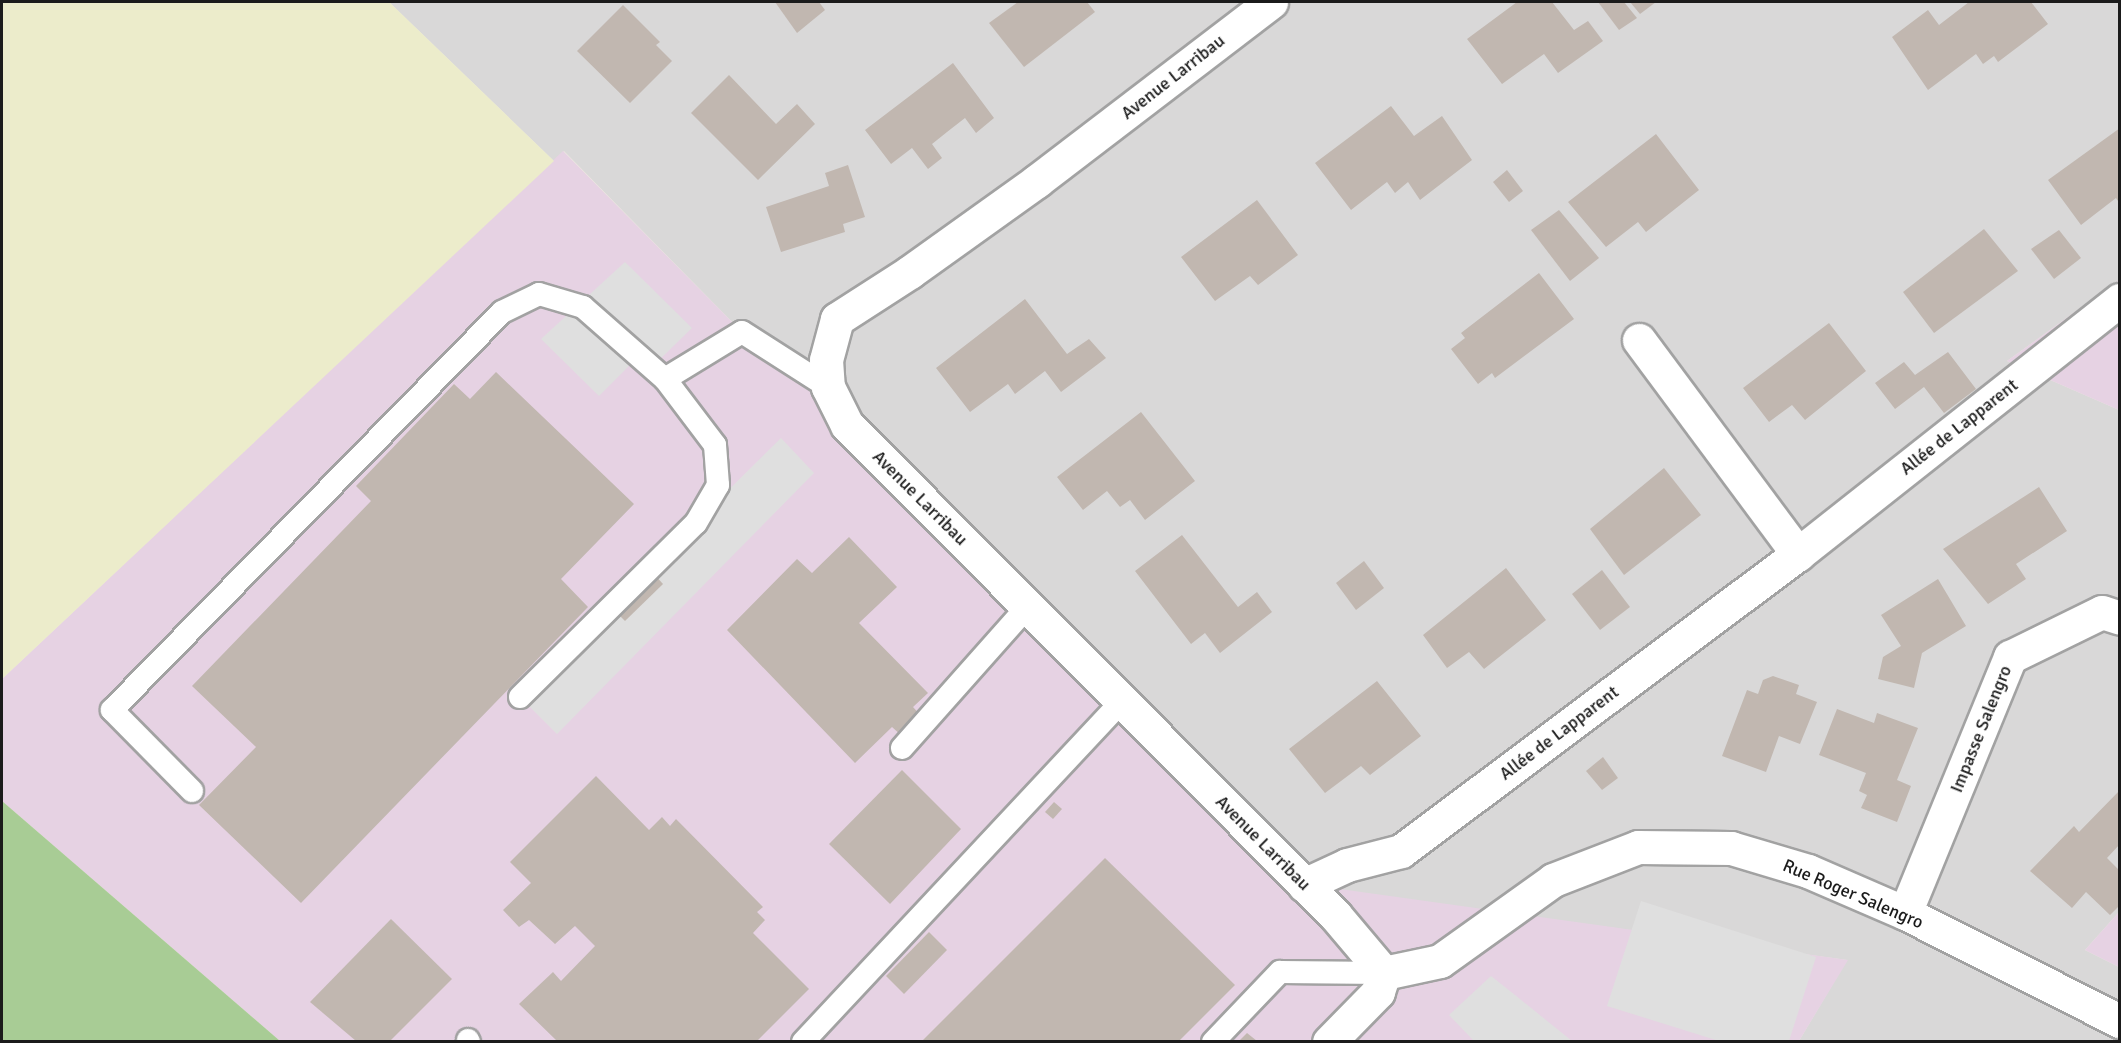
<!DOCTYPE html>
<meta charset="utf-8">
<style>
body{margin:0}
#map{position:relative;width:2121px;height:1043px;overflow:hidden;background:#ede8e0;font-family:Signika,sans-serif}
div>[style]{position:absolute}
.residential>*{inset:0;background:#d9d8d8}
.industrial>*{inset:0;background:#e6d2e3}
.farmland>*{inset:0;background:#ececcb}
.forest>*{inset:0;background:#a8cc95}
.parking>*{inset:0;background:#dfdfdf}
.building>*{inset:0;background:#c1b7b0}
.roads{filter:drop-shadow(2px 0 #a2a2a2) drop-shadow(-2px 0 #a2a2a2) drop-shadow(0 2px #a2a2a2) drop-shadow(0 -2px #a2a2a2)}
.service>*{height:22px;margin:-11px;padding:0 11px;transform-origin:11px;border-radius:11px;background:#fff}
.minor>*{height:33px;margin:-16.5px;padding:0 16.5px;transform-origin:16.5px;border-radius:16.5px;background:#fff}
.tertiary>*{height:33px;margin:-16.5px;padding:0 16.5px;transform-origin:16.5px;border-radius:16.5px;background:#fff}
span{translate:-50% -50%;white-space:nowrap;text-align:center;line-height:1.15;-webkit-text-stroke:5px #fff;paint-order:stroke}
.street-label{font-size:18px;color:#1b1b1b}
.frame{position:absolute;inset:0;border:3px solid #1b1b1b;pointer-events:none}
</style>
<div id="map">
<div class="residential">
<i style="clip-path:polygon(389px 2px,2119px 2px,2119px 280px,2007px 361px,2119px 410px,2119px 912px,2085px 950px,2119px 967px,2119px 1041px,1799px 1041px,1847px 960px,1304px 885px,742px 332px,564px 151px,554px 161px)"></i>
</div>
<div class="industrial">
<i style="clip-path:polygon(563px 151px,742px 332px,828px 387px,1304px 884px,1848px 960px,1799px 1041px,280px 1041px,2px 801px,2px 679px)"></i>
<i style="clip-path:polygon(2119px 280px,2119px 410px,2007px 361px)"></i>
<i style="clip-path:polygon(2119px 912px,2119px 967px,2085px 950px)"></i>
</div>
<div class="farmland">
<i style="clip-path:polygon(2px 2px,389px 2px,554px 161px,2px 679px)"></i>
</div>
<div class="forest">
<i style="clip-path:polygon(2px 801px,280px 1041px,2px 1041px)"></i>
</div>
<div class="parking">
<i style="clip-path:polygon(625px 262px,692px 328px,652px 367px,639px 356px,599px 396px,541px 339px)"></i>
<i style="clip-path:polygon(781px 438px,814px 473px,557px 734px,520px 697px)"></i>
<i style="clip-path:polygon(1641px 901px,1816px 957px,1789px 1041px,1719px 1041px,1607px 1006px)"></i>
<i style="clip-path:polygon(1491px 976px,1515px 995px,1572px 1041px,1474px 1041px,1449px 1015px)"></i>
</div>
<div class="building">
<i style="clip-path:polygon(775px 2px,819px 2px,825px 10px,797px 33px)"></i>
<i style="clip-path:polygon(1018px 2px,1087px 2px,1095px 12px,1024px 67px,989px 23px)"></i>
<i style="clip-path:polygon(1517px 2px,1552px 2px,1574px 30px,1588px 21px,1603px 41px,1558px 73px,1544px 54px,1502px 84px,1467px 39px)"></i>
<i style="clip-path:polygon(1598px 2px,1624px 2px,1637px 18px,1619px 30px)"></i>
<i style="clip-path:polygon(1630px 2px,1656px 2px,1640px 14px)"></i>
<i style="clip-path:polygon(1969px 2px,2031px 2px,2048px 24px,1998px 62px,1994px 56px,1983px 64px,1976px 54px,1928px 90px,1892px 37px,1928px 10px,1939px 25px)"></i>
<i style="clip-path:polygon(623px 5px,660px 42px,656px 45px,672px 61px,630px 103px,577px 51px)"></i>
<i style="clip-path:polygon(953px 63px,994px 118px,976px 133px,965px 118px,947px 132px,932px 144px,942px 158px,928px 169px,912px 148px,891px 164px,865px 130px)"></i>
<i style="clip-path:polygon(729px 75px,776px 124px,797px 104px,815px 124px,758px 180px,691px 113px)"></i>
<i style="clip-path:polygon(1391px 106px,1414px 136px,1442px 116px,1472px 160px,1420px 200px,1408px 182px,1395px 193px,1387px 182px,1351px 210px,1315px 163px)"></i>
<i style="clip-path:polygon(2120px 128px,2120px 204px,2116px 198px,2081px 225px,2048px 180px)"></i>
<i style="clip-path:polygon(1656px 134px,1699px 190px,1646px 232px,1638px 222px,1606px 247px,1568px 202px)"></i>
<i style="clip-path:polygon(848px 165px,865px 217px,843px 224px,845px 232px,781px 252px,766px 207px,829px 186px,825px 173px)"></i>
<i style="clip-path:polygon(1507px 170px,1523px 191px,1509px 202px,1493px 182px)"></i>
<i style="clip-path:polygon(1257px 200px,1298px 255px,1258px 285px,1250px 276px,1215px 301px,1181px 257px)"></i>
<i style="clip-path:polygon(1559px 210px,1599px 258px,1570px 281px,1531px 230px)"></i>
<i style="clip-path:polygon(1984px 229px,2018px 271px,1934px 333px,1903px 292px)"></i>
<i style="clip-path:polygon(2059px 230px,2081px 258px,2054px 279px,2031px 249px)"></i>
<i style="clip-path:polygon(1539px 273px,1574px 319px,1495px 378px,1492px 373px,1478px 384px,1451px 349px,1465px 338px,1461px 333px)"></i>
<i style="clip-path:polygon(1025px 299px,1067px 354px,1089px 339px,1106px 358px,1061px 392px,1045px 371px,1015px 394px,1008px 384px,970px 412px,936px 368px)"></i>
<i style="clip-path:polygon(1829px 323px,1866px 371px,1805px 420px,1792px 405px,1769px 422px,1743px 388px)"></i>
<i style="clip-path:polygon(1948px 352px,1976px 389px,1944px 413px,1924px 387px,1895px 409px,1875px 383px,1904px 362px,1915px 375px)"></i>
<i style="clip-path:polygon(496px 372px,634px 504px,561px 579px,588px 607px,301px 903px,199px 805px,256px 747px,192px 686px,371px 501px,356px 486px,454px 384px,470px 399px)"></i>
<i style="clip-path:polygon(1141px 412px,1195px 481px,1145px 520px,1130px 500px,1120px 507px,1107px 491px,1083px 510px,1057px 477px)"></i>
<i style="clip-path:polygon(1664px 468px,1701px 515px,1624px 575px,1590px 529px)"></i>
<i style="clip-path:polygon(2039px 487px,2067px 531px,2016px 564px,2026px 579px,1988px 604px,1943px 549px)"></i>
<i style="clip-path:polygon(1182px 535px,1238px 607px,1257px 592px,1272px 612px,1220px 653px,1205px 633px,1191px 644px,1135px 571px)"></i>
<i style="clip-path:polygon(849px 537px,897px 587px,859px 623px,928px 693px,913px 707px,922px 717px,902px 736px,892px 727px,855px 763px,727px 630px,797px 559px,812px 573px)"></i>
<i style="clip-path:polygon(1364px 561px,1384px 588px,1356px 610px,1336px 583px)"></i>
<i style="clip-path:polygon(1506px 568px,1546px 620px,1484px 669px,1469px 652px,1447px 668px,1423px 635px)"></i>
<i style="clip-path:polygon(1602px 570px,1630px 607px,1600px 630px,1572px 594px)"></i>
<i style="clip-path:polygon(654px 574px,663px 584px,625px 621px,616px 612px)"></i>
<i style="clip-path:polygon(1938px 579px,1966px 626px,1922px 653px,1914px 688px,1878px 679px,1883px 657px,1901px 646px,1881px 615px)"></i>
<i style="clip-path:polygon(1773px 676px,1799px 685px,1796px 694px,1817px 702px,1800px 744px,1779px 736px,1766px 772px,1722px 756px,1747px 690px,1758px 694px,1763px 680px)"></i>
<i style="clip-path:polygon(1377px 681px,1421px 736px,1370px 775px,1361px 766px,1325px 793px,1289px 749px)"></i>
<i style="clip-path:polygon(1837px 709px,1874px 723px,1877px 713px,1918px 728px,1897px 780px,1911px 786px,1897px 822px,1861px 808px,1867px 795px,1859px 791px,1866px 773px,1819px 755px)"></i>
<i style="clip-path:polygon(1603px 757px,1618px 778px,1602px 790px,1586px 771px)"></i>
<i style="clip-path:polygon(902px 770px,961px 829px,890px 904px,829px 844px)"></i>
<i style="clip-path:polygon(596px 776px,649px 830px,662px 817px,670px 826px,676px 819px,763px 907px,757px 912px,765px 920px,753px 933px,809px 989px,757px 1041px,557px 1041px,519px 1004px,553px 972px,561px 981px,595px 946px,575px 926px,555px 944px,529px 920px,519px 927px,503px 910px,531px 883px,510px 862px)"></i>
<i style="clip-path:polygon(2120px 790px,2120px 844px,2107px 858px,2120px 871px,2120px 905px,2110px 915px,2086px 892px,2072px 908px,2030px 871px,2074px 826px,2079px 832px)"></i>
<i style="clip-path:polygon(1054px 802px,1062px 809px,1053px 819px,1045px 812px)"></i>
<i style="clip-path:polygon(1105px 858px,1235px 985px,1179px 1041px,922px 1041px)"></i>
<i style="clip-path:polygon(391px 919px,452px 979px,390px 1041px,356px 1041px,310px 1002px)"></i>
<i style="clip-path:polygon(929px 932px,947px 950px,904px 994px,886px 976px)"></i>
<i style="clip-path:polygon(1247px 1033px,1257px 1041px,1239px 1041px)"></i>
</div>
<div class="roads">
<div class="service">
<i style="left:520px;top:697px;width:247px;rotate:-44.7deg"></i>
<i style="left:696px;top:523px;width:44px;rotate:-59.9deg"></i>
<i style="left:718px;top:485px;width:40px;rotate:-94.3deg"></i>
<i style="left:715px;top:445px;width:83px;rotate:-127.1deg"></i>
<i style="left:902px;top:748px;width:190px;rotate:-48.4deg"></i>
<i style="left:192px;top:791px;width:114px;rotate:-134.6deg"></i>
<i style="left:112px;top:710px;width:557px;rotate:-45.58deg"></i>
<i style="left:502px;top:312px;width:41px;rotate:-25.9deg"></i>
<i style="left:539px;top:294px;width:46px;rotate:16.5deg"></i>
<i style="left:583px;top:307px;width:109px;rotate:41.3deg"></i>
<i style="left:665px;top:379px;width:90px;rotate:-31.4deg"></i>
<i style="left:742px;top:332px;width:102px;rotate:32.6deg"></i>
<i style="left:468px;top:1040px;width:2px;rotate:63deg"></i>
<i style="left:803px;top:1042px;width:467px;rotate:-46.9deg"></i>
<i style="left:1213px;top:1042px;width:97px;rotate:-46.3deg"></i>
<i style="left:1280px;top:972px;width:104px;rotate:0.6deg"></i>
</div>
<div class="minor">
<i style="left:1639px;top:340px;width:267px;rotate:53.4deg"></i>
<i style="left:1304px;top:885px;width:47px;rotate:-24.9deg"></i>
<i style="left:1347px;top:865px;width:56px;rotate:-14.5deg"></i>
<i style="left:1401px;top:851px;width:496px;rotate:-36.8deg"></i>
<i style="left:1798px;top:554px;width:410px;rotate:-38.3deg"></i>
<i style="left:1905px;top:913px;width:277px;rotate:-67.7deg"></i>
<i style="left:2010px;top:657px;width:102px;rotate:-26.1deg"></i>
<i style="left:2102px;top:612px;width:19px;rotate:18deg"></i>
<i style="left:1384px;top:973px;width:57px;rotate:-12.1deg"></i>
<i style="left:1440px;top:961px;width:139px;rotate:-35.6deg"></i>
<i style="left:1553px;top:880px;width:91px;rotate:-21.2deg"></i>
<i style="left:1638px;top:847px;width:93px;rotate:0.6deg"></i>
<i style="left:1731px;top:848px;width:80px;rotate:16.6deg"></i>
<i style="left:1808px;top:871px;width:106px;rotate:23.4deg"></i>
<i style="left:1905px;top:913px;width:241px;rotate:26.7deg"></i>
</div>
<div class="tertiary">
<i style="left:1271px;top:2px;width:295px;rotate:142.6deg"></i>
<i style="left:1037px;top:181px;width:156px;rotate:144.4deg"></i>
<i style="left:910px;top:272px;width:87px;rotate:147.2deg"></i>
<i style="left:837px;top:319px;width:42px;rotate:105deg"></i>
<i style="left:826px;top:360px;width:27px;rotate:86deg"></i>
<i style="left:828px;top:387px;width:42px;rotate:63.4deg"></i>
<i style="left:847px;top:425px;width:692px;rotate:45.12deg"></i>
<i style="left:1335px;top:915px;width:76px;rotate:49.8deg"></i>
<i style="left:1384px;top:973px;width:20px;rotate:108deg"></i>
<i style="left:1378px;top:992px;width:70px;rotate:134.4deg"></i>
</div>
</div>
<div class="street-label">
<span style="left:1173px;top:77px;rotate:-38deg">Avenue Larribau</span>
<span style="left:1959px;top:427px;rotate:-38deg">Allée de Lapparent</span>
<span style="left:920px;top:498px;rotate:45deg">Avenue Larribau</span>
<span style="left:1981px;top:729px;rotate:-68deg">Impasse Salengro</span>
<span style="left:1559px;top:733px;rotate:-37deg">Allée de Lapparent</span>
<span style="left:1263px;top:843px;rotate:45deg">Avenue Larribau</span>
<span style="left:1853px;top:894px;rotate:23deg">Rue Roger Salengro</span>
</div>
<div class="frame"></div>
</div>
